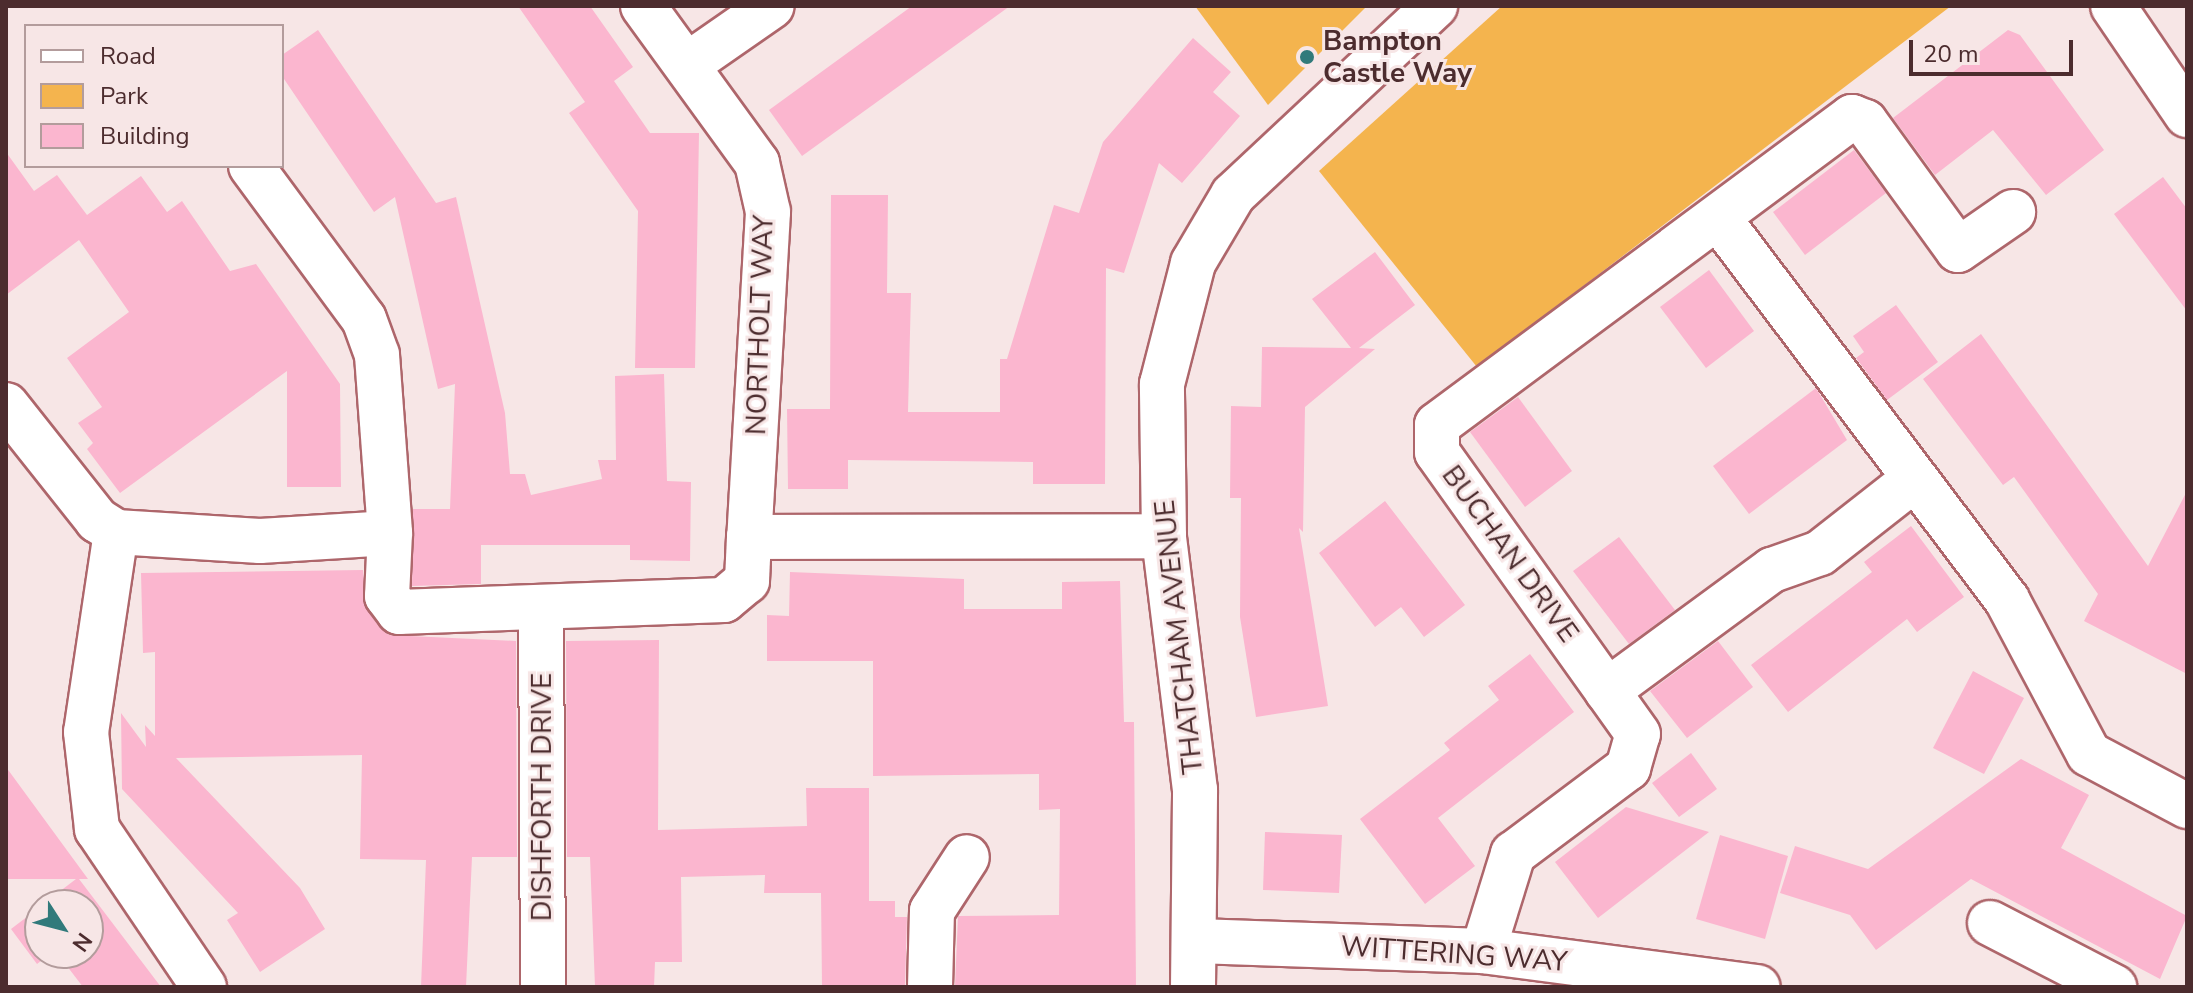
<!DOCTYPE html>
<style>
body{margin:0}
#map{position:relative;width:2193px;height:993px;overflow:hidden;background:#f7e6e6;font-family:"Nunito Sans",sans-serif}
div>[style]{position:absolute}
.green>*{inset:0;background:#f4b44e}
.building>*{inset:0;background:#fbb6cf}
.roads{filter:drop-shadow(2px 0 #ae666b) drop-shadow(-2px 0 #ae666b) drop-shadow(0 2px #ae666b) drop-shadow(0 -2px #ae666b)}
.minor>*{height:44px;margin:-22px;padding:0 22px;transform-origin:22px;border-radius:22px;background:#fff}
.dots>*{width:22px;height:22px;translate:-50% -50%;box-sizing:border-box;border:4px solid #f7e6e6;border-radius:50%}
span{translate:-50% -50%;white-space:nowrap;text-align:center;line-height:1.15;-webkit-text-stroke:6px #f7e6e6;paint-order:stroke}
.poi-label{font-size:28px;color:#4c2c2e;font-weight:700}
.left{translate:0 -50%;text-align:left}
.street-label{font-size:28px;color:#4c2c2e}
.frame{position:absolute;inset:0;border:8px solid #4c2c2e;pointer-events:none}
.legend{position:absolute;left:24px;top:24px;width:260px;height:144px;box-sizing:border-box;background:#f7e6e6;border:2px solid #b39c9c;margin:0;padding:10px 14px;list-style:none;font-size:24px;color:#4c2c2e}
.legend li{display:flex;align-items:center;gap:16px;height:40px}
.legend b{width:40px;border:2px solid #b39c9c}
.north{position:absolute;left:24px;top:889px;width:80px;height:80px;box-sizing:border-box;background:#f7e6e6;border:2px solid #b39c9c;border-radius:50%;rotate:126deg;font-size:22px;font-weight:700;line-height:32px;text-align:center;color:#4c2c2e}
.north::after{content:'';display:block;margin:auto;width:28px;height:36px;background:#317a7b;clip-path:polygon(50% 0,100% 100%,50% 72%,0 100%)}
.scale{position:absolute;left:1909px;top:40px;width:164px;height:36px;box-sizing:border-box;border:4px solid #4c2c2e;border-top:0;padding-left:10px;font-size:24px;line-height:28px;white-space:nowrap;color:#4c2c2e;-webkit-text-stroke:6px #f7e6e6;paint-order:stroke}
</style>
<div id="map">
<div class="green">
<i style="clip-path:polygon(1195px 6px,1367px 6px,1268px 105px)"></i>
<i style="clip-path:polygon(1502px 6px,1951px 6px,1477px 367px,1319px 171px)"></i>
</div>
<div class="building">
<i style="clip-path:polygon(518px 6px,590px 6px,633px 67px,614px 81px,650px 133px,699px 133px,695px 368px,635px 368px,638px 211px,569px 113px,585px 102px)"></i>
<i style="clip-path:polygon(912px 6px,1010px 6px,802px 156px,769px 110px)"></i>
<i style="clip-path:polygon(318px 30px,436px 203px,456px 197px,505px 413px,510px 474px,525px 474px,531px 495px,602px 479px,598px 460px,616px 460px,615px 376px,664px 374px,667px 481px,691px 482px,690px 561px,630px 560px,630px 545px,481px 545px,481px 584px,412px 586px,413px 509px,450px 509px,455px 384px,438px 389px,395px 197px,374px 212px,282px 76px,282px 55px)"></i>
<i style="clip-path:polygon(2008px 30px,2020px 35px,2104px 150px,2046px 195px,1993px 130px,1935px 175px,1893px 118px)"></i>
<i style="clip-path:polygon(1193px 38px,1231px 72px,1213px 92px,1240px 116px,1182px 183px,1159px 163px,1124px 273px,1106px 268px,1105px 484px,1033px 484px,1033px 462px,848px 460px,848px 489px,788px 489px,787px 409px,830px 409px,831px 195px,888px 195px,887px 293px,911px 293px,908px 412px,1000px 412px,1000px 359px,1007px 359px,1054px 205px,1079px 213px,1103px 142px)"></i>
<i style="clip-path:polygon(1854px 150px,1886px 193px,1805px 255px,1773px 212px)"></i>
<i style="clip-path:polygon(6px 152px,34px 191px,57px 175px,87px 215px,141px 176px,167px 212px,182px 201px,230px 271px,256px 264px,340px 384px,341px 487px,287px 487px,287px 371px,120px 493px,87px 449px,93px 443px,78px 423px,102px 407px,67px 358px,129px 312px,79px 240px,6px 295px)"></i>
<i style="clip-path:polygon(2163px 177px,2187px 209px,2187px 311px,2114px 214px)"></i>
<i style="clip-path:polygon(1375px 252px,1415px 305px,1359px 348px,1375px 349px,1305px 407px,1303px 532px,1299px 528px,1328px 706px,1256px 717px,1240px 617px,1241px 498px,1230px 498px,1231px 406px,1261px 407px,1262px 347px,1351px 348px,1312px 299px)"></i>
<i style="clip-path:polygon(1709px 270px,1754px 331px,1706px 368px,1660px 307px)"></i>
<i style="clip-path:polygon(1896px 305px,1938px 362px,1887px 400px,1856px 358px,1864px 352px,1853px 336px)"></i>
<i style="clip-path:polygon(1981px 334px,2148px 566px,2187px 491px,2187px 674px,2084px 621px,2098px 594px,2014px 477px,2003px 485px,1923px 379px)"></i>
<i style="clip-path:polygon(1816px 388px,1847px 440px,1749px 514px,1713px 466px)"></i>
<i style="clip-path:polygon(1518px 397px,1572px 471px,1525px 507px,1470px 432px)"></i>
<i style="clip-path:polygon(1385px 501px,1465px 605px,1424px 637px,1401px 607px,1375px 627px,1319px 553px)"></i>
<i style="clip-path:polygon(1911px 526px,1964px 597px,1917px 632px,1907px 619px,1788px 712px,1751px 665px,1872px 572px,1864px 562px)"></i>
<i style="clip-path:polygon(1619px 537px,1675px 610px,1629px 644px,1573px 571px)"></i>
<i style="clip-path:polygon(363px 570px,367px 610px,389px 635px,516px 641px,517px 857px,472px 857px,466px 987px,421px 987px,426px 860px,360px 859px,362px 755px,176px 758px,300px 888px,325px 929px,260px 972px,227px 920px,238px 913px,122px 789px,121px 713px,146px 747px,145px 725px,155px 736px,155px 652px,143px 653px,141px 573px)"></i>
<i style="clip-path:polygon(790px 572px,964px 579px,964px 609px,1062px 609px,1062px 582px,1120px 581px,1124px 722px,1134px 722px,1136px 987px,955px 986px,958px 916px,1059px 915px,1060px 809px,1039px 810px,1039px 774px,873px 776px,873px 661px,767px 661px,767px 615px,789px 616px)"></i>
<i style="clip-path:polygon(659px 640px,658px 830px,807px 826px,806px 788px,869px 788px,869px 901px,895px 901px,895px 917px,907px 917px,905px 987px,822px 987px,821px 893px,764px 893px,765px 875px,681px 877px,682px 962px,655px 962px,654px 987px,595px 987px,590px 857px,567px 857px,566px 641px)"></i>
<i style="clip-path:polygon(1718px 641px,1753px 687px,1687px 738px,1650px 691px)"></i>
<i style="clip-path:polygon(1530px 654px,1574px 712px,1438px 818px,1475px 866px,1425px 904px,1360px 819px,1450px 750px,1444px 743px,1499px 700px,1488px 686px)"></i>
<i style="clip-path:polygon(1973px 671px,2024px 698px,1984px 774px,1933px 748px)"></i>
<i style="clip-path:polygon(1691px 753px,1717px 789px,1679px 817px,1652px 783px)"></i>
<i style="clip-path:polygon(2021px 759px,2089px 795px,2061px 848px,2187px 916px,2160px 979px,1971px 879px,1876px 950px,1850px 915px,1780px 893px,1795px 846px,1868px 869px)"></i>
<i style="clip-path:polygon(6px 767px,88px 879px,79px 879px,161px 987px,83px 987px,57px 953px,88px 953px,88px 905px,42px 905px,76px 879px,6px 879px)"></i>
<i style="clip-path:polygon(1626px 807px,1709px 832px,1598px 918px,1555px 862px)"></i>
<i style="clip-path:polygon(1265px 832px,1342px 835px,1339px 893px,1263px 890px)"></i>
<i style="clip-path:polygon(1720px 835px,1788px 856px,1765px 939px,1696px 919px)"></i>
<i style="clip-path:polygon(40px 907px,40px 953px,51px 953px,37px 964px,11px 929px)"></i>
</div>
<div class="roads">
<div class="minor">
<i style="left:643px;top:6px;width:194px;rotate:54deg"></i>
<i style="left:757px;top:163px;width:50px;rotate:77.3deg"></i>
<i style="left:768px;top:212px;width:326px;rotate:93.3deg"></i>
<i style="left:2113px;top:6px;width:132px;rotate:55.8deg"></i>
<i style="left:687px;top:65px;width:103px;rotate:-34.8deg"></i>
<i style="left:251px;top:166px;width:190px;rotate:53.6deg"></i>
<i style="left:364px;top:319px;width:38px;rotate:70deg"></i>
<i style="left:377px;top:355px;width:178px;rotate:85.8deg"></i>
<i style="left:1719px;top:219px;width:478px;rotate:52.9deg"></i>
<i style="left:2007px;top:600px;width:174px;rotate:62deg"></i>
<i style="left:2089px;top:754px;width:111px;rotate:28deg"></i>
<i style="left:6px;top:405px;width:147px;rotate:51.6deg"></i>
<i style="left:97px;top:520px;width:22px;rotate:32deg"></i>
<i style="left:116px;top:532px;width:144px;rotate:3.6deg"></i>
<i style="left:260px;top:541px;width:130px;rotate:-3.5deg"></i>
<i style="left:390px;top:533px;width:63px;rotate:92.7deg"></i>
<i style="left:387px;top:596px;width:20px;rotate:53deg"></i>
<i style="left:399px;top:612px;width:325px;rotate:-2.1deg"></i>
<i style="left:724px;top:600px;width:30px;rotate:-40deg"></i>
<i style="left:747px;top:581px;width:44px;rotate:-87.4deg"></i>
<i style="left:749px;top:537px;width:415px;rotate:-0.1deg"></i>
<i style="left:116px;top:532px;width:202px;rotate:98.5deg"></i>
<i style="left:86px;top:732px;width:98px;rotate:83.5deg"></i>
<i style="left:97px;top:829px;width:191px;rotate:55.9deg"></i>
<i style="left:541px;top:608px;width:379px;rotate:89.7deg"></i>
<i style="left:1607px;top:691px;width:205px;rotate:-36.3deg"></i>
<i style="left:1772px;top:570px;width:51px;rotate:-19.5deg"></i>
<i style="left:1820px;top:553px;width:118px;rotate:-38.1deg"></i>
<i style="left:1990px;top:923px;width:140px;rotate:27.3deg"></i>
<i style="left:1197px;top:941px;width:286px;rotate:2deg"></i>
<i style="left:1483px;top:951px;width:277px;rotate:7.5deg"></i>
<i style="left:1483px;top:951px;width:102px;rotate:-72.8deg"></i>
<i style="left:1513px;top:854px;width:144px;rotate:-36.8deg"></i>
<i style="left:1628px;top:768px;width:35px;rotate:-74deg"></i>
<i style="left:1638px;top:734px;width:346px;rotate:-125.5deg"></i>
<i style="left:1437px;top:452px;width:27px;rotate:-90deg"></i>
<i style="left:1437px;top:425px;width:517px;rotate:-36.58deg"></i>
<i style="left:1852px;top:117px;width:14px;rotate:21deg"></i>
<i style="left:1865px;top:122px;width:158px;rotate:54deg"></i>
<i style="left:1958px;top:250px;width:67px;rotate:-34.6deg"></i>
<i style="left:930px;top:987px;width:76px;rotate:-88.5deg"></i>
<i style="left:932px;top:911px;width:64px;rotate:-57.1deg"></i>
<i style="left:1193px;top:987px;width:197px;rotate:-89.4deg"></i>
<i style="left:1195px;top:790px;width:256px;rotate:-97deg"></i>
<i style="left:1164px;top:536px;width:152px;rotate:-90.8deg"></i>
<i style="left:1162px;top:384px;width:125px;rotate:-75.6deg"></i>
<i style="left:1193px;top:263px;width:79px;rotate:-59.5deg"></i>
<i style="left:1233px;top:195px;width:277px;rotate:-43.1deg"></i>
</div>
</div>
<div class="dots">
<i style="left:1307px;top:57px;background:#317a7b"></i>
</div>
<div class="poi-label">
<span class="left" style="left:1323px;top:57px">Bampton<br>Castle Way</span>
</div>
<div class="street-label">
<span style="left:760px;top:325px;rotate:-88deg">NORTHOLT WAY</span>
<span style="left:1510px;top:554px;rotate:54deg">BUCHAN DRIVE</span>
<span style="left:1179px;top:637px;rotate:-96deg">THATCHAM AVENUE</span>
<span style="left:542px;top:797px;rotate:-90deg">DISHFORTH DRIVE</span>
<span style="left:1454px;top:954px;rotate:4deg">WITTERING WAY</span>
</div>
<div class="frame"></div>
<ul class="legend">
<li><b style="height:10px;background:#fff"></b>Road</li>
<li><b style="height:22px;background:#f4b44e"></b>Park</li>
<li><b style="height:22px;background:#fbb6cf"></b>Building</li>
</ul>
<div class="north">N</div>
<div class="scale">20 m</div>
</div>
